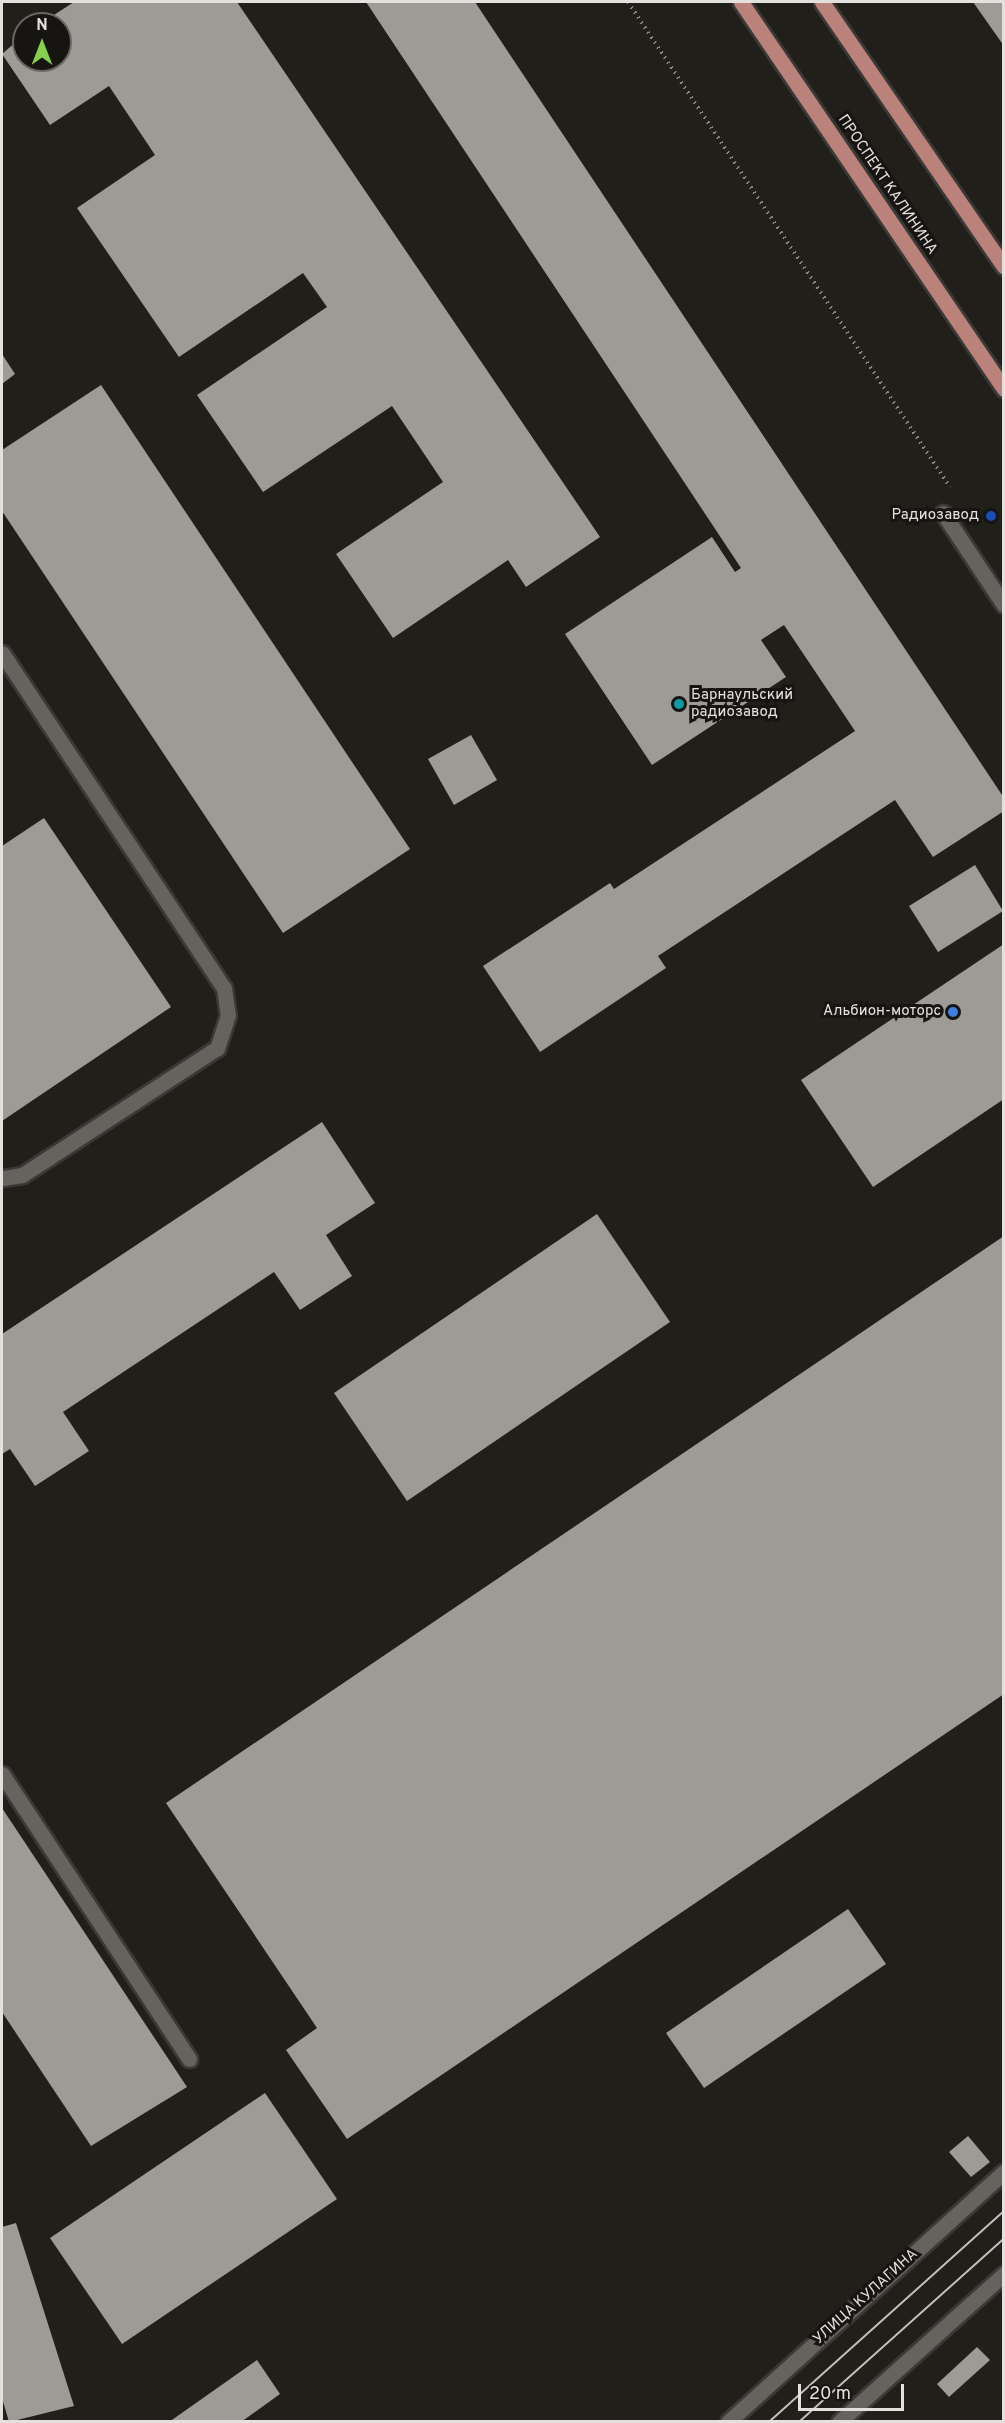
<!DOCTYPE html>
<meta charset="utf-8">
<style>
body{margin:0}
#map{position:relative;width:1005px;height:2423px;overflow:hidden;background:#201f1a;font-family:Overpass,sans-serif}
div>[style]{position:absolute}
.building>*{inset:0;background:#9d9b96}
.path>*{height:4px;margin-top:-2px;transform-origin:0;background:repeating-linear-gradient(90deg,#878682 0 1.5px,transparent 0 6px)}
.roads{filter:drop-shadow(2px 0 #3a3936) drop-shadow(-2px 0 #3a3936) drop-shadow(0 2px #3a3936) drop-shadow(0 -2px #3a3936)}
.minor>*{height:15px;margin:-7.5px;padding:0 7.5px;transform-origin:7.5px;border-radius:7.5px;background:#65635e}
.major>*{height:15px;margin:-7.5px;padding:0 7.5px;transform-origin:7.5px;border-radius:7.5px;background:#bb827b}
.tram>*{height:1.5px;margin:-0.75px;padding:0 0.75px;transform-origin:0.75px;border-radius:0.75px;background:#c1bfbc}
.dots>*{width:16px;height:16px;translate:-50% -50%;box-sizing:border-box;border:3px solid #171511;border-radius:50%}
span{translate:-50% -50%;white-space:nowrap;text-align:center;line-height:1.15;-webkit-text-stroke:6px #171511;paint-order:stroke}
.street-label{font-size:15px;color:#e3e1de}
.poi-label{font-size:15px;color:#e3e1de}
.right{translate:-100% -50%;text-align:right}
.left{translate:0 -50%;text-align:left}
.frame{position:absolute;inset:0;border:3px solid #e3e1de;pointer-events:none}
.north{position:absolute;left:12px;top:12px;width:60px;height:60px;box-sizing:border-box;background:#171511;border:2px solid #696763;border-radius:50%;rotate:0deg;font-size:16px;font-weight:700;line-height:24px;text-align:center;color:#e3e1de}
.north::after{content:'';display:block;margin:auto;width:21px;height:27px;background:#85cf4c;clip-path:polygon(50% 0,100% 100%,50% 72%,0 100%)}
.scale{position:absolute;left:798px;top:2384px;width:106px;height:27px;box-sizing:border-box;border:3px solid #e3e1de;border-top:0;padding-left:8px;font-size:18px;line-height:21px;white-space:nowrap;color:#e3e1de;-webkit-text-stroke:4px #171511;paint-order:stroke}
</style>
<div id="map">
<div class="building">
<i style="clip-path:polygon(74px 2px,237px 2px,600px 537px,526px 587px,508px 560px,393px 638px,336px 554px,443px 482px,392px 406px,263px 492px,197px 395px,327px 307px,303px 273px,179px 357px,77px 208px,155px 155px,109px 86px,50px 125px,2px 54px,24px 35px,24px 60px,60px 60px,60px 24px,40px 24px)"></i>
<i style="clip-path:polygon(366px 2px,475px 2px,1004px 798px,1004px 811px,933px 857px,895px 800px,658px 956px,666px 968px,540px 1052px,483px 966px,610px 883px,614px 889px,855px 731px,784px 625px,761px 640px,786px 677px,652px 765px,565px 634px,712px 537px,735px 572px,741px 568px)"></i>
<i style="clip-path:polygon(973px 2px,1004px 2px,1004px 46px)"></i>
<i style="clip-path:polygon(2px 354px,15px 374px,2px 384px)"></i>
<i style="clip-path:polygon(101px 385px,410px 849px,283px 933px,2px 511px,2px 450px)"></i>
<i style="clip-path:polygon(471px 735px,497px 780px,454px 805px,428px 759px)"></i>
<i style="clip-path:polygon(44px 818px,171px 1007px,2px 1121px,2px 846px)"></i>
<i style="clip-path:polygon(975px 865px,1003px 911px,938px 952px,909px 906px)"></i>
<i style="clip-path:polygon(1004px 944px,1004px 1099px,873px 1187px,801px 1080px)"></i>
<i style="clip-path:polygon(322px 1122px,375px 1203px,326px 1235px,352px 1276px,300px 1310px,274px 1272px,63px 1412px,89px 1451px,35px 1486px,10px 1449px,2px 1454px,2px 1334px)"></i>
<i style="clip-path:polygon(597px 1214px,670px 1322px,407px 1501px,334px 1393px)"></i>
<i style="clip-path:polygon(1004px 1236px,1004px 1694px,347px 2139px,286px 2050px,317px 2028px,166px 1803px)"></i>
<i style="clip-path:polygon(2px 1808px,187px 2087px,91px 2146px,2px 2012px)"></i>
<i style="clip-path:polygon(848px 1909px,886px 1964px,704px 2088px,666px 2033px)"></i>
<i style="clip-path:polygon(265px 2093px,337px 2199px,122px 2344px,50px 2238px)"></i>
<i style="clip-path:polygon(968px 2136px,990px 2162px,971px 2177px,949px 2152px)"></i>
<i style="clip-path:polygon(16px 2223px,74px 2406px,9px 2422px,2px 2398px,2px 2227px)"></i>
<i style="clip-path:polygon(977px 2347px,990px 2360px,949px 2397px,937px 2384px)"></i>
<i style="clip-path:polygon(257px 2360px,280px 2394px,241px 2422px,169px 2422px)"></i>
</div>
<div class="path">
<i style="left:628px;top:2px;width:582px;rotate:56.42deg"></i>
</div>
<div class="roads">
<div class="minor">
<i style="left:943px;top:513px;width:110px;rotate:56.5deg"></i>
<i style="left:2px;top:653px;width:402px;rotate:56.5deg"></i>
<i style="left:224px;top:988px;width:27px;rotate:82deg"></i>
<i style="left:228px;top:1015px;width:35px;rotate:108deg"></i>
<i style="left:217px;top:1048px;width:233px;rotate:146.9deg"></i>
<i style="left:22px;top:1175px;width:20px;rotate:171deg"></i>
<i style="left:2px;top:1774px;width:341px;rotate:56.7deg"></i>
<i style="left:728px;top:2422px;width:372px;rotate:-42.2deg"></i>
<i style="left:839px;top:2422px;width:222px;rotate:-41.9deg"></i>
</div>
<div class="major">
<i style="left:741px;top:2px;width:468px;rotate:55.8deg"></i>
<i style="left:822px;top:2px;width:321px;rotate:55.5deg"></i>
</div>
</div>
<div class="tram">
<i style="left:769px;top:2422px;width:316px;rotate:-41.9deg"></i>
<i style="left:799px;top:2422px;width:275px;rotate:-41.8deg"></i>
</div>
<div class="dots">
<i style="left:991px;top:516px;background:#1a4fb4"></i>
<i style="left:679px;top:704px;background:#0f9aa8"></i>
<i style="left:953px;top:1012px;background:#3f7fe0"></i>
</div>
<div class="street-label">
<span style="left:887px;top:185px;rotate:56deg">ПРОСПЕКТ КАЛИНИНА</span>
<span style="left:866px;top:2297px;rotate:-42deg">УЛИЦА КУЛАГИНА</span>
</div>
<div class="poi-label">
<span class="right" style="left:979px;top:516px">Радиозавод</span>
<span class="left" style="left:691px;top:704px">Барнаульский<br>радиозавод</span>
<span class="right" style="left:941px;top:1012px">Альбион-моторс</span>
</div>
<div class="frame"></div>
<div class="north">N</div>
<div class="scale">20 m</div>
</div>
